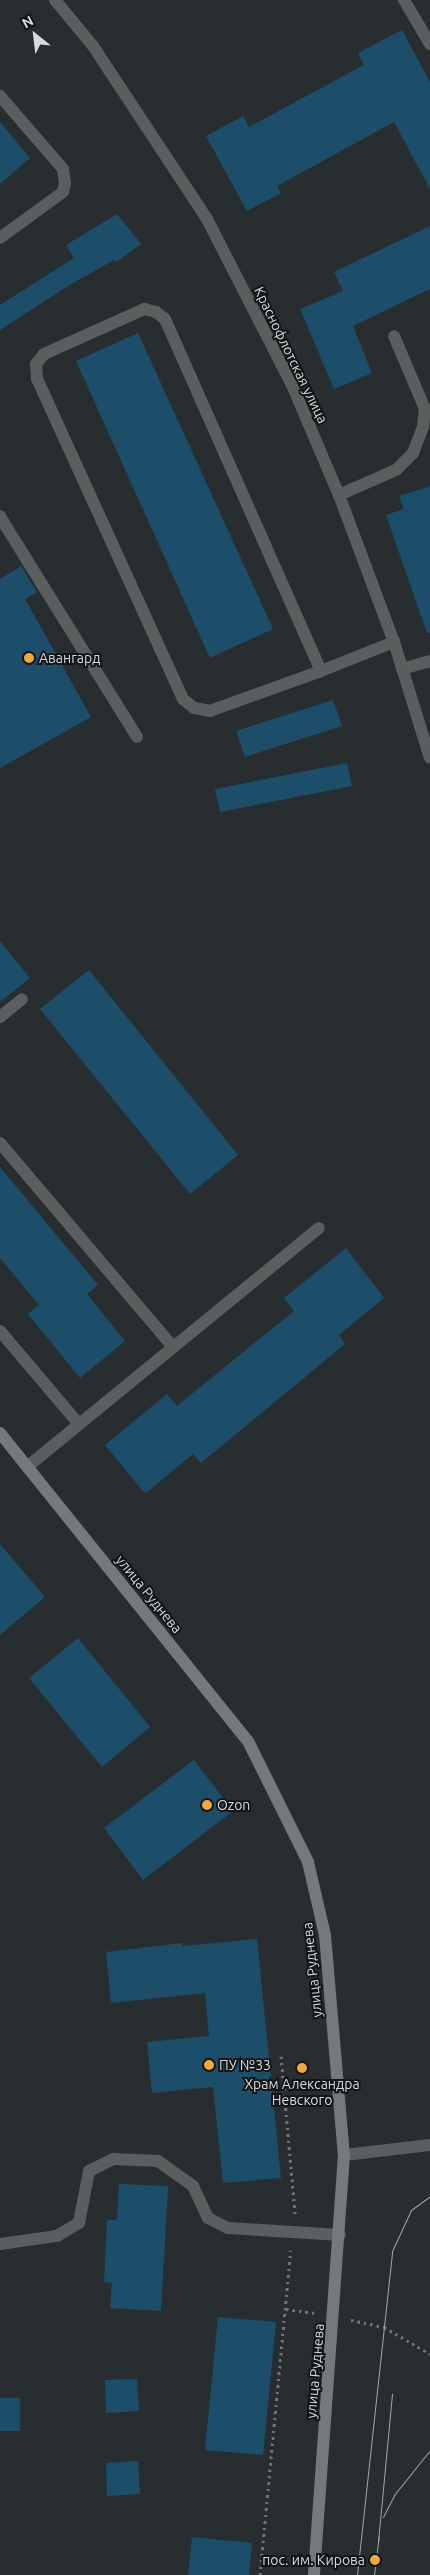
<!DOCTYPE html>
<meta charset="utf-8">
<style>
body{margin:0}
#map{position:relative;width:430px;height:2575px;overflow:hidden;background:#282d30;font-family:Ubuntu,sans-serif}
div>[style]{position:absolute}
.building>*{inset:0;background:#1d4e69}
.path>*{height:3px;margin-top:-1.5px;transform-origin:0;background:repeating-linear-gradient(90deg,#717578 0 2.5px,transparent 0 6.5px)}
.service>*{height:12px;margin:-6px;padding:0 6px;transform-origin:6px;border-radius:6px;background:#5b5e5f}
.minor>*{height:12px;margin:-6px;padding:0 6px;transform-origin:6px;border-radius:6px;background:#5b5e5f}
.secondary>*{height:12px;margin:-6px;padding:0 6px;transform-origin:6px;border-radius:6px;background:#75797c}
.tram>*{height:1px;margin:-0.5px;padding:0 0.5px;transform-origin:0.5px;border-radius:0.5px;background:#a3a7a9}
.dots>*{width:14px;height:14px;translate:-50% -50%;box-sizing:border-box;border:2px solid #131516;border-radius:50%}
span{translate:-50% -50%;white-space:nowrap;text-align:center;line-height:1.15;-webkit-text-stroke:4px #131516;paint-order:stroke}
.street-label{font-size:14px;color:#d7dbdd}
.poi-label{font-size:14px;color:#d7dbdd}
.left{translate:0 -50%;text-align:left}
.right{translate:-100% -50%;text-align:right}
.north{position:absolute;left:10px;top:10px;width:50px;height:50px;-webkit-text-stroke:4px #131516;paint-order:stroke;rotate:331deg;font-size:14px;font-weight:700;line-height:20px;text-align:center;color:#d7dbdd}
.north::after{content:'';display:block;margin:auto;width:18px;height:22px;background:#d7dbdd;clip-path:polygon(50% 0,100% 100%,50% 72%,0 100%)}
</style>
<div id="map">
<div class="building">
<i style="clip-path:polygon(402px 30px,430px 82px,430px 189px,394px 122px,277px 186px,281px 193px,247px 211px,206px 136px,243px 116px,249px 127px,364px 65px,358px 53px)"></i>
<i style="clip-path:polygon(0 122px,30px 158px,0 184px)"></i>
<i style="clip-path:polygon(117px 214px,141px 244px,116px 262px,114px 260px,68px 286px,0 330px,0 305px,74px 258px,66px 245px)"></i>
<i style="clip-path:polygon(430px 226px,430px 289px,353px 326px,372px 373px,334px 389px,300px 309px,343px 291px,334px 272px)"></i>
<i style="clip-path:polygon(138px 333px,273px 629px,210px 658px,76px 361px)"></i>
<i style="clip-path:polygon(430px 486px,430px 633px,427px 633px,386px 515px,404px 509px,399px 496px)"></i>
<i style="clip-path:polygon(21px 566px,37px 592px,25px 599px,91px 717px,0 768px,0 579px)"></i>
<i style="clip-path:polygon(333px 700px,342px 726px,245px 757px,236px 731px)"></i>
<i style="clip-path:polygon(347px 763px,352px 786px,220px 812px,215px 789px)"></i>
<i style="clip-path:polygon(0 941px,30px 978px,0 1002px)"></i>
<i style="clip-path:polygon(89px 970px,238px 1155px,190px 1194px,40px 1009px)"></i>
<i style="clip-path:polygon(0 1167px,98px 1285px,87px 1294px,125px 1341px,80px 1378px,28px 1314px,39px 1305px,0 1258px)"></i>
<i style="clip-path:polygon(346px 1248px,384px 1298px,339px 1335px,345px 1344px,201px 1463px,193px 1454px,146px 1493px,141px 1489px,105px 1445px,167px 1394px,177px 1406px,294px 1311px,284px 1298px)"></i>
<i style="clip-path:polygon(0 1544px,45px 1597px,0 1635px)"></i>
<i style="clip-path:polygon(78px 1638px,150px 1727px,102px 1767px,29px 1678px)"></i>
<i style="clip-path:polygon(194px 1760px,233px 1811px,143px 1880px,104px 1828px)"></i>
<i style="clip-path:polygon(257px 1939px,281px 2178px,223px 2183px,213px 2087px,152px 2093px,147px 2042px,209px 2036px,205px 1993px,111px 2003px,106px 1952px,182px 1943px,183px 1946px)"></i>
<i style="clip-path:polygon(119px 2184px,168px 2186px,161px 2311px,110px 2308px,112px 2283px,104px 2282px,107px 2220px,117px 2220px)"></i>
<i style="clip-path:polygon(218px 2317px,276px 2322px,263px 2455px,205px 2450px)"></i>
<i style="clip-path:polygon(137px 2379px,139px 2411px,106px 2413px,105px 2380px)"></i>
<i style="clip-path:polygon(0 2398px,20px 2398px,20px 2431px,0 2431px)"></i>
<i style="clip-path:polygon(138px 2461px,140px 2494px,107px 2496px,106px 2463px)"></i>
<i style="clip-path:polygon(192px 2537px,252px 2543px,249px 2575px,188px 2575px)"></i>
</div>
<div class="path">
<i style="left:281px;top:2056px;width:159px;rotate:84.9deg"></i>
<i style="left:286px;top:2309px;width:29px;rotate:8deg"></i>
<i style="left:351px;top:2320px;width:34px;rotate:12deg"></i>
<i style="left:384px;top:2327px;width:53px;rotate:30.4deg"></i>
<i style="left:260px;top:2575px;width:326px;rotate:-84.6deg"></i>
</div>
<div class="service">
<i style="left:0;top:96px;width:96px;rotate:49.2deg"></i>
<i style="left:63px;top:169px;width:14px;rotate:82deg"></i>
<i style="left:65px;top:183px;width:9px;rotate:103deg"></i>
<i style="left:63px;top:192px;width:78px;rotate:143.9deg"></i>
<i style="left:339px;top:495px;width:62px;rotate:-23.7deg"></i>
<i style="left:396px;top:470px;width:24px;rotate:-45deg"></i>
<i style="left:413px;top:453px;width:28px;rotate:-69deg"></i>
<i style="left:423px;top:427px;width:18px;rotate:-84deg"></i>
<i style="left:425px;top:409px;width:79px;rotate:-113deg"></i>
<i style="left:7px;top:528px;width:246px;rotate:58.1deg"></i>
<i style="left:321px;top:671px;width:118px;rotate:160.2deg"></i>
<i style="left:210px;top:711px;width:16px;rotate:-169deg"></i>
<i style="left:194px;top:708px;width:14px;rotate:-141deg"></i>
<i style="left:183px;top:699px;width:352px;rotate:-114.5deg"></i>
<i style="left:37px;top:379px;width:15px;rotate:-94deg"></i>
<i style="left:36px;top:364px;width:13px;rotate:-51deg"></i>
<i style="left:44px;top:354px;width:110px;rotate:-24.2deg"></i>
<i style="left:144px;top:309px;width:12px;rotate:14deg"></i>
<i style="left:156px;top:312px;width:11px;rotate:38deg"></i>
<i style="left:165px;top:319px;width:385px;rotate:66.1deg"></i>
<i style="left:321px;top:671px;width:79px;rotate:-21.7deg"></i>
<i style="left:0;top:1017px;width:28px;rotate:-39deg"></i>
<i style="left:0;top:1143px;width:267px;rotate:49.7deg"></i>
<i style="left:0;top:1331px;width:122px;rotate:49.7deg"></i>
<i style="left:27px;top:1467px;width:377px;rotate:-39.3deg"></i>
<i style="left:57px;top:2236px;width:26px;rotate:-31deg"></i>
<i style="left:79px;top:2223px;width:53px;rotate:-79.1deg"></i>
<i style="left:89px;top:2171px;width:28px;rotate:-26deg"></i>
<i style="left:114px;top:2159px;width:44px;rotate:2.6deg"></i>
<i style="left:158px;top:2161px;width:43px;rotate:35.5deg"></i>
<i style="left:193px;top:2186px;width:35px;rotate:65deg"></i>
<i style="left:208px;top:2218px;width:22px;rotate:27deg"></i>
<i style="left:228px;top:2228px;width:112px;rotate:3.6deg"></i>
</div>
<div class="minor">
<i style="left:55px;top:0;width:60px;rotate:50.4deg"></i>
<i style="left:93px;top:46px;width:207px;rotate:56.6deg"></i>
<i style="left:207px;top:219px;width:186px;rotate:62.9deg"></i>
<i style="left:292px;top:385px;width:120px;rotate:66.9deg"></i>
<i style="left:339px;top:495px;width:157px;rotate:69.5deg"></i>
<i style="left:394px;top:642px;width:121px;rotate:72.8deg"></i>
<i style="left:404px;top:0;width:51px;rotate:59.4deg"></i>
<i style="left:0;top:516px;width:14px;rotate:60deg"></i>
<i style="left:402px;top:669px;width:29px;rotate:-16deg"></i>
<i style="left:344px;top:2155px;width:87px;rotate:-6.6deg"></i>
<i style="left:0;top:2244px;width:58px;rotate:-8deg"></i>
</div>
<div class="secondary">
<i style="left:0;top:1433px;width:395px;rotate:51.2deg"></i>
<i style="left:248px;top:1741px;width:135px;rotate:63.6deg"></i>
<i style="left:308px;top:1862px;width:75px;rotate:76.9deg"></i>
<i style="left:325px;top:1935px;width:221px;rotate:85.1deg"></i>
<i style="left:344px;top:2155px;width:421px;rotate:94.1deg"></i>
</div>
<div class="tram">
<i style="left:383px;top:2517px;width:25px;rotate:-63deg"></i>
<i style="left:394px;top:2495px;width:58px;rotate:-51.3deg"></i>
<i style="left:378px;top:2542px;width:149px;rotate:-84.6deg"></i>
<i style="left:357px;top:2575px;width:326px;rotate:-83.8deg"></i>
<i style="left:392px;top:2251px;width:45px;rotate:-65.1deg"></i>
<i style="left:411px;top:2210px;width:24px;rotate:-36deg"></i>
<i style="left:374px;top:2575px;width:39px;rotate:-83deg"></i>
</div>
<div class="dots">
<i style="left:29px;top:658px;background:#eea83c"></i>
<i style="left:207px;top:1805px;background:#eea83c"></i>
<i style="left:209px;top:2065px;background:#eea83c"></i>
<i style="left:302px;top:2068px;background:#eea83c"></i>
<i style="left:375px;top:2560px;background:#eea83c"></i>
</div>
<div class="street-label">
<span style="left:291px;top:355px;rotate:64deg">Краснофлотская улица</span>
<span style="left:149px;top:1594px;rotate:51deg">улица Руднева</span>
<span style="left:312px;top:1970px;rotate:-96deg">улица Руднева</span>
<span style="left:315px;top:2371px;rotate:-85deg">улица Руднева</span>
</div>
<div class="poi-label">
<span class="left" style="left:39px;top:658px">Авангард</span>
<span class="left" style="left:217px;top:1805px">Ozon</span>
<span class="left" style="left:219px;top:2065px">ПУ №33</span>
<span style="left:302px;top:2092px">Храм Александра<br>Невского</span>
<span class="right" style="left:365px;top:2560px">пос. им. Кирова</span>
</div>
<div class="north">N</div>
</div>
